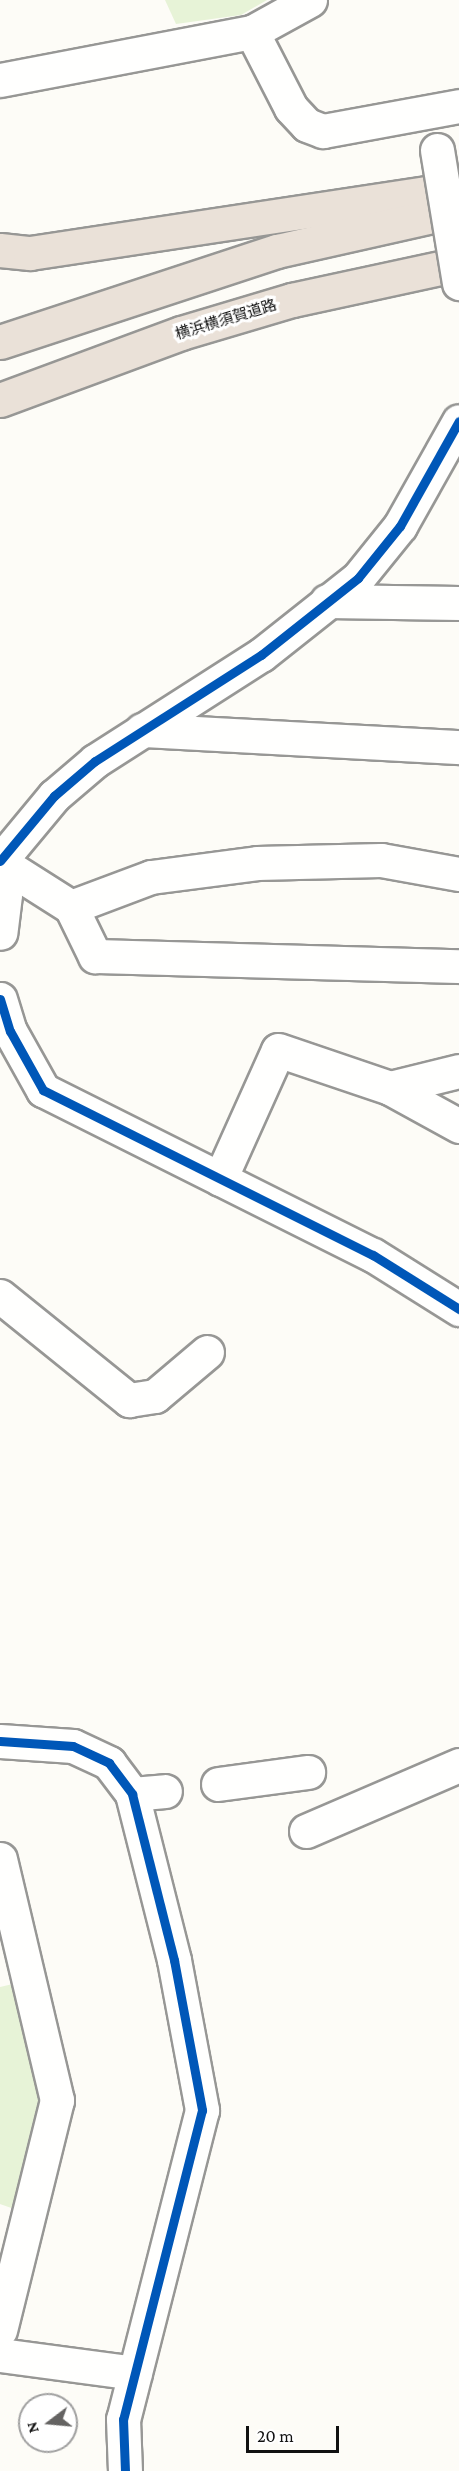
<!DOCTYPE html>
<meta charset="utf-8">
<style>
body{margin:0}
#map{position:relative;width:459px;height:2471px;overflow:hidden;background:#fdfcf7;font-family:"Crimson Pro","Noto Sans JP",serif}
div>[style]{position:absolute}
.green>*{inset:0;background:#e7f3d7}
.roads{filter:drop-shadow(2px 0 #979795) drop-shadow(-2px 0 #979795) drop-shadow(0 2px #979795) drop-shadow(0 -2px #979795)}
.minor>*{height:33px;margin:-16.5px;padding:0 16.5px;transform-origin:16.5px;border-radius:16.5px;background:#fffffe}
.highway>*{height:33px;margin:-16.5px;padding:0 16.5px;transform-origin:16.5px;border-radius:16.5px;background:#eae1d8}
.bridges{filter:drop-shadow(2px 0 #979795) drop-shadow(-2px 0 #979795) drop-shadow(0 2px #979795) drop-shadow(0 -2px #979795)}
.minor-bridge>*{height:33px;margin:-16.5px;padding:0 16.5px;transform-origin:16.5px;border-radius:16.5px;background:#fffffe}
.cycleway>*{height:9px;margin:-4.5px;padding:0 4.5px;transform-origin:4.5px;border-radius:4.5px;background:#0057b8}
span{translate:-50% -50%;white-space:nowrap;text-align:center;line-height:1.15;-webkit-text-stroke:6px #fff;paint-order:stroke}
.street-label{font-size:15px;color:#111}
.north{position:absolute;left:18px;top:2393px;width:60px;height:60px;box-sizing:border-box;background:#fff;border:2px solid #a0a0a0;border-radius:50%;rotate:254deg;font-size:16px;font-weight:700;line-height:24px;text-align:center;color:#111}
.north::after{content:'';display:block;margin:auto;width:21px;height:27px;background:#646362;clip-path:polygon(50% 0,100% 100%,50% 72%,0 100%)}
.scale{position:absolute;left:246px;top:2426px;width:93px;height:27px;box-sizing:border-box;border:3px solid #111;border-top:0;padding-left:8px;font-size:18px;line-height:21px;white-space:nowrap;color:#111;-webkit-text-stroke:4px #fff;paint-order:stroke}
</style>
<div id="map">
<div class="green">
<i style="clip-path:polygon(165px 0,267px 0,241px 15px,176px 24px)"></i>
<i style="clip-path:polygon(17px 1983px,45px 2099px,17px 2210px,0 2204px,0 1987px)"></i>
</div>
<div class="roads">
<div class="minor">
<i style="left:310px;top:0;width:66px;rotate:151.1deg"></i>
<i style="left:252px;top:32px;width:85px;rotate:62.8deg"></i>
<i style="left:291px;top:108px;width:23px;rotate:47deg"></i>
<i style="left:307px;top:125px;width:17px;rotate:21deg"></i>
<i style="left:323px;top:131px;width:138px;rotate:-10.4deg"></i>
<i style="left:0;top:80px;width:257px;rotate:-10.8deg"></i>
<i style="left:327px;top:601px;width:132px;rotate:0.9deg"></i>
<i style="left:142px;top:730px;width:317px;rotate:3.1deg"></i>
<i style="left:0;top:861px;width:85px;rotate:-50.3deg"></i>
<i style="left:54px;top:796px;width:54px;rotate:-40.5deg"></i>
<i style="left:95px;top:761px;width:197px;rotate:-32.6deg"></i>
<i style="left:261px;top:655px;width:124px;rotate:-38.4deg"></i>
<i style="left:358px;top:578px;width:67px;rotate:-51.1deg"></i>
<i style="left:400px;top:526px;width:120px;rotate:-60.7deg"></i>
<i style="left:0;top:862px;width:84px;rotate:32.4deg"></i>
<i style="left:71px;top:907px;width:55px;rotate:63.9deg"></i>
<i style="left:95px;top:956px;width:364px;rotate:1.6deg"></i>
<i style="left:0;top:865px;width:30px;rotate:81deg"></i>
<i style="left:5px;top:895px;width:38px;rotate:97deg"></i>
<i style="left:71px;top:907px;width:85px;rotate:-20.6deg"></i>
<i style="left:151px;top:877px;width:107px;rotate:-7.5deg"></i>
<i style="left:257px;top:863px;width:124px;rotate:-1.4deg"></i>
<i style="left:381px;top:860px;width:79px;rotate:10.2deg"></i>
<i style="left:0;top:999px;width:34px;rotate:73deg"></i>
<i style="left:10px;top:1031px;width:68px;rotate:60.8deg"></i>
<i style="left:43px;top:1090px;width:369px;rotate:26.6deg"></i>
<i style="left:373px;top:1255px;width:102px;rotate:32.1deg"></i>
<i style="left:390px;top:1088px;width:71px;rotate:-13.8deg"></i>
<i style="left:220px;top:1179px;width:141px;rotate:-65.8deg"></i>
<i style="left:278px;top:1050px;width:118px;rotate:18.7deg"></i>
<i style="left:390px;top:1088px;width:79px;rotate:28.8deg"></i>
<i style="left:0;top:1296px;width:166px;rotate:38.9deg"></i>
<i style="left:129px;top:1400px;width:26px;rotate:-9deg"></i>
<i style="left:155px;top:1396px;width:68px;rotate:-40.2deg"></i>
<i style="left:0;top:1741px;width:73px;rotate:3.9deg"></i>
<i style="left:73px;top:1746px;width:40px;rotate:25deg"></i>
<i style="left:109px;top:1763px;width:39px;rotate:53deg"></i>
<i style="left:132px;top:1794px;width:171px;rotate:75.8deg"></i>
<i style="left:174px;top:1960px;width:153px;rotate:79.4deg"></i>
<i style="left:202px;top:2110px;width:319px;rotate:104.3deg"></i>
<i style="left:123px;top:2419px;width:52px;rotate:87.8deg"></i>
<i style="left:218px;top:1784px;width:91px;rotate:-7.6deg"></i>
<i style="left:132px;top:1794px;width:33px;rotate:-5deg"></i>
<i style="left:306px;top:1831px;width:167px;rotate:-23.3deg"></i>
<i style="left:0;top:1859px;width:248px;rotate:76.7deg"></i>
<i style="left:57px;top:2100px;width:237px;rotate:103.9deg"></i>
<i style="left:0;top:2355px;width:136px;rotate:7.6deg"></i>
</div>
<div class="highway">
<i style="left:0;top:250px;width:30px;rotate:6deg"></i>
<i style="left:30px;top:253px;width:434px;rotate:-8.6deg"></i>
<i style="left:0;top:342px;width:292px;rotate:-18.2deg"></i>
<i style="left:277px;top:251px;width:187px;rotate:-12.7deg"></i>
<i style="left:0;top:400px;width:193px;rotate:-20.3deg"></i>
<i style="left:181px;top:333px;width:116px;rotate:-16.6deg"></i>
<i style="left:292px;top:300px;width:171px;rotate:-12.2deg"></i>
</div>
</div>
<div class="bridges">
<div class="minor-bridge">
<i style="left:437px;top:150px;width:135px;rotate:80.6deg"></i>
</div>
</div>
<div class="cycleway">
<i style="left:0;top:861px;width:85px;rotate:-50.3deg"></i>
<i style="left:54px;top:796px;width:54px;rotate:-40.5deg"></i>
<i style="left:95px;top:761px;width:197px;rotate:-32.6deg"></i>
<i style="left:261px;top:655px;width:124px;rotate:-38.4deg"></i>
<i style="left:358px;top:578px;width:67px;rotate:-51.1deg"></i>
<i style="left:400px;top:526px;width:120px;rotate:-60.7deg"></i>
<i style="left:0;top:999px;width:34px;rotate:73deg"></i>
<i style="left:10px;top:1031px;width:68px;rotate:60.8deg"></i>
<i style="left:43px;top:1090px;width:369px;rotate:26.6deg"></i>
<i style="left:373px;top:1255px;width:102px;rotate:32.1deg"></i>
<i style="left:0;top:1741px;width:73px;rotate:3.9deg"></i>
<i style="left:73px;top:1746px;width:40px;rotate:25deg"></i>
<i style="left:109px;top:1763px;width:39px;rotate:53deg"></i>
<i style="left:132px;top:1794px;width:171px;rotate:75.8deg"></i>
<i style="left:174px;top:1960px;width:153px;rotate:79.4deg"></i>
<i style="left:202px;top:2110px;width:319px;rotate:104.3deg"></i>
<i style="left:123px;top:2419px;width:52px;rotate:87.8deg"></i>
</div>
<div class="street-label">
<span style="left:226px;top:320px;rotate:-17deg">横浜横須賀道路</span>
</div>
<div class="north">N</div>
<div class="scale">20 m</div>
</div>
